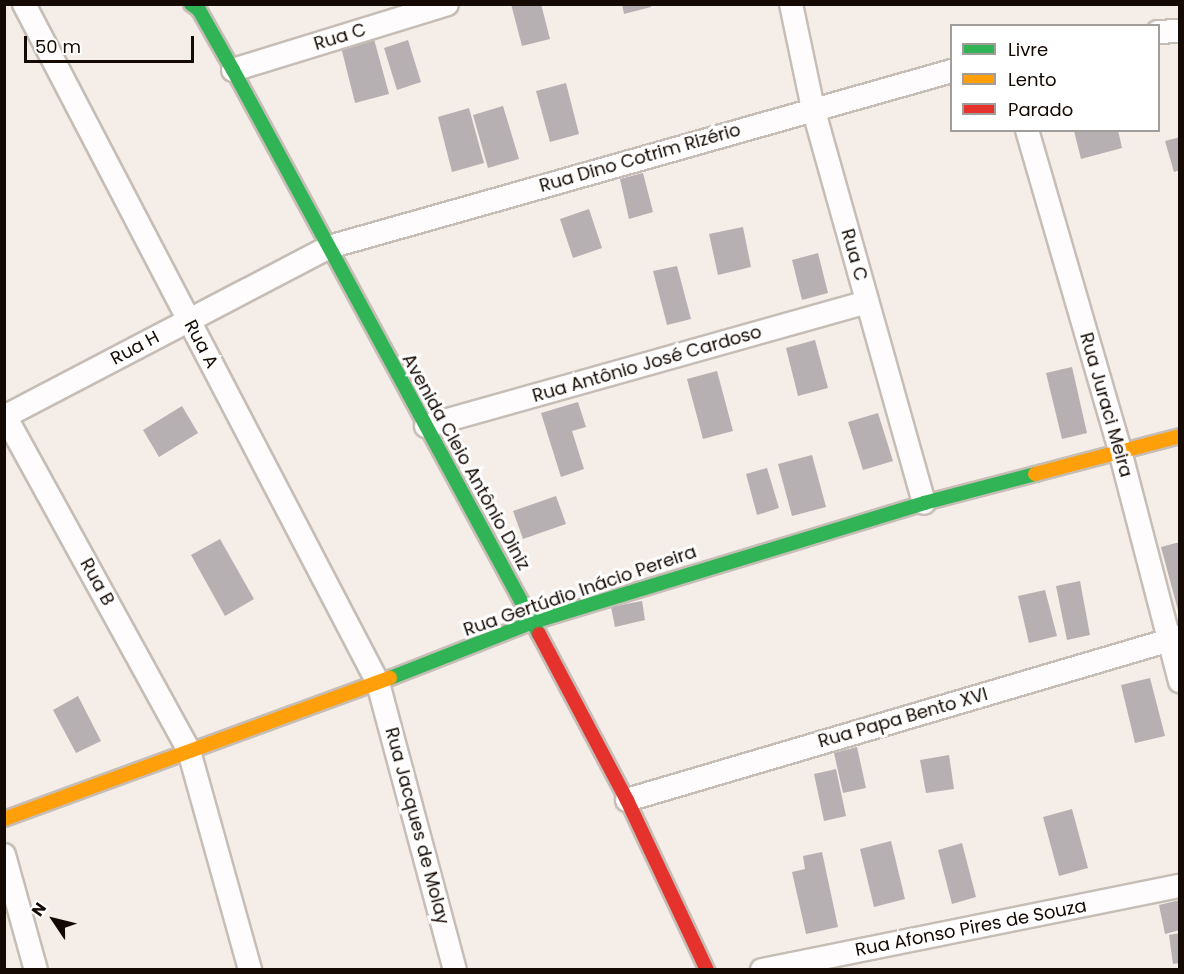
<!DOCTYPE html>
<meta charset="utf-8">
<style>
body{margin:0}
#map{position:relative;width:1184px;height:974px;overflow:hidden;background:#f5ede8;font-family:Poppins,sans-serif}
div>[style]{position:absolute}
.building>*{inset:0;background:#b7b0b3}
.roads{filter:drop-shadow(2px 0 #c6bdb6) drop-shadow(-2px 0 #c6bdb6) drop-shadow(0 2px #c6bdb6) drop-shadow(0 -2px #c6bdb6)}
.street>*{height:22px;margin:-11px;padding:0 11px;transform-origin:11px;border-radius:11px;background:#fefcfc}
.fast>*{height:14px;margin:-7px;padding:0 7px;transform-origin:7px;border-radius:7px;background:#30b455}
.slow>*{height:14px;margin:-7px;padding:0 7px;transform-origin:7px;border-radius:7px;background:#ff9f0a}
.jam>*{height:14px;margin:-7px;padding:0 7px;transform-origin:7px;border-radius:7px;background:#e5322d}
span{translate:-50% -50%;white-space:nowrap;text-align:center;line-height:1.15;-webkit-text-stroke:6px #fff;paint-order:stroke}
.street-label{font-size:18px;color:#140903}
.frame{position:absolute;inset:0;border:6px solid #140903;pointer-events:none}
.legend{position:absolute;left:950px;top:24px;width:210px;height:108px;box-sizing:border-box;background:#fff;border:2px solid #a19d9a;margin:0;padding:8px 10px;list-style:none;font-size:18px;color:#140903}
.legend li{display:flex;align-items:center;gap:12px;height:30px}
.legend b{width:30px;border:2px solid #a19d9a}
.north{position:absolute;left:24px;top:890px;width:60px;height:60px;-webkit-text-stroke:4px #fff;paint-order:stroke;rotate:305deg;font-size:16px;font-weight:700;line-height:24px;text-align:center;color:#140903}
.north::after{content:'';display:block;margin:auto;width:21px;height:27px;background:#140903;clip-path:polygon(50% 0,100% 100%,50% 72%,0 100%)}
.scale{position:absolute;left:24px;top:36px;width:170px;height:27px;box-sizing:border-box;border:3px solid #140903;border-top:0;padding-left:8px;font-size:18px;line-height:21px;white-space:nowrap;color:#140903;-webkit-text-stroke:4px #fff;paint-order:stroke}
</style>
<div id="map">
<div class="building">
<i style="clip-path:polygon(511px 4px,541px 4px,550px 39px,522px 46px)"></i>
<i style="clip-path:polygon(622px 4px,650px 4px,651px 7px,624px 14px)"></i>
<i style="clip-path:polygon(374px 39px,389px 94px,355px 103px,341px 47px)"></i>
<i style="clip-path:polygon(408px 40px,421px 82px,397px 90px,384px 48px)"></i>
<i style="clip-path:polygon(566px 83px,579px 134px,550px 142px,536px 91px)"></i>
<i style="clip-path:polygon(503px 106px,519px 159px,488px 168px,473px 115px)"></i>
<i style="clip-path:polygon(469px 108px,484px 163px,452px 172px,438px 117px)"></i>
<i style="clip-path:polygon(1118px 130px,1122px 148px,1081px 159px,1074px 131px)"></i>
<i style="clip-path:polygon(1180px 137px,1180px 170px,1174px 172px,1165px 141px)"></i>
<i style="clip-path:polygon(643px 173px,653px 212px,629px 219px,620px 179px)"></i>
<i style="clip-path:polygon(589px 209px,602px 248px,573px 258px,560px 219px)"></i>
<i style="clip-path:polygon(743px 227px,751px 267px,718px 275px,709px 234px)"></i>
<i style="clip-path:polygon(818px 253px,828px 293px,802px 300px,792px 260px)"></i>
<i style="clip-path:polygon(677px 266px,691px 319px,667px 325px,653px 271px)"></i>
<i style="clip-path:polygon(815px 340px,828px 388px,798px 396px,786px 348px)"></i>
<i style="clip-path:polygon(1072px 367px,1087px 433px,1062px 439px,1046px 373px)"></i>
<i style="clip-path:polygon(717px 371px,733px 431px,703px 439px,687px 379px)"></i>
<i style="clip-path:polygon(578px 402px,586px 427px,572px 431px,584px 469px,561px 477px,541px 413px)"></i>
<i style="clip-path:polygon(182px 406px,198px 433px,159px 457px,143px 430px)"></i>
<i style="clip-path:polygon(878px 413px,893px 461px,863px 470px,848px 422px)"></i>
<i style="clip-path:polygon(812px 455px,826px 507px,792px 516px,778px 464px)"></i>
<i style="clip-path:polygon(767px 468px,779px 508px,757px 515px,746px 474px)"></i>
<i style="clip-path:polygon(556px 496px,566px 524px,523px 539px,513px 511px)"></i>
<i style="clip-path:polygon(220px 539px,254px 599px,225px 616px,191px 555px)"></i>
<i style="clip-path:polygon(1180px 542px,1180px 614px,1179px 614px,1161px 547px)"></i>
<i style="clip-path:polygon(1080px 581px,1090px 635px,1067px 640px,1056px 586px)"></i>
<i style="clip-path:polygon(1045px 590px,1057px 636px,1029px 643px,1018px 596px)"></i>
<i style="clip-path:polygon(642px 601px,645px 620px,615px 627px,611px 607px)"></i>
<i style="clip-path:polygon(1150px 678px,1165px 736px,1135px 743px,1121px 685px)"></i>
<i style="clip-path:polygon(78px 696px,101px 741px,76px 753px,53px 710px)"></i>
<i style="clip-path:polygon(857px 747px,866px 788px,843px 793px,834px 753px)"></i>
<i style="clip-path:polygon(949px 755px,954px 789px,926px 793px,920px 760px)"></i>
<i style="clip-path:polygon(836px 769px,846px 816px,824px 821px,814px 774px)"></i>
<i style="clip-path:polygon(1072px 809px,1088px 868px,1059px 876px,1043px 817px)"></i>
<i style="clip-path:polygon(891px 841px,905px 899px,874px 907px,860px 849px)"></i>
<i style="clip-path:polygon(962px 843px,976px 897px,952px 904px,938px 850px)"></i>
<i style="clip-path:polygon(822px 852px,838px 927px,806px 934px,792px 872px,805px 869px,803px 856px)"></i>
<i style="clip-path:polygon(1180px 900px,1180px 930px,1165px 934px,1159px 905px)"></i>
<i style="clip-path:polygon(1180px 933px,1180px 963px,1173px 964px,1169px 935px)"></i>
</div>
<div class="roads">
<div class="street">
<i style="left:24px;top:4px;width:766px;rotate:62.46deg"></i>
<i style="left:378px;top:683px;width:297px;rotate:75deg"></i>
<i style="left:791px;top:4px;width:106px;rotate:78.1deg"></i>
<i style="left:813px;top:108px;width:410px;rotate:74.3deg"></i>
<i style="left:1158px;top:32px;width:22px;rotate:-3deg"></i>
<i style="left:233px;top:70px;width:224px;rotate:-17.1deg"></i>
<i style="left:1027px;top:130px;width:334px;rotate:73.8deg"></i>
<i style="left:1120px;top:451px;width:238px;rotate:75.4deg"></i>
<i style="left:4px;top:414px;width:384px;rotate:61.2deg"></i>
<i style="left:189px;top:751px;width:227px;rotate:74.4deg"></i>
<i style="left:4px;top:417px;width:367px;rotate:-27.6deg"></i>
<i style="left:329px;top:247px;width:647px;rotate:-15.78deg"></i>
<i style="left:426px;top:426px;width:458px;rotate:-15.7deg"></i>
<i style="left:627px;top:800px;width:577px;rotate:-16.42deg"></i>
<i style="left:4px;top:855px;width:119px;rotate:74.5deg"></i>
<i style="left:762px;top:970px;width:426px;rotate:-11.4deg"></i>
</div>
<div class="fast">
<i style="left:191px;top:4px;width:10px;rotate:37deg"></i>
<i style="left:199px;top:10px;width:69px;rotate:60.5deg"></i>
<i style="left:233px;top:70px;width:642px;rotate:61.52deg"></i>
<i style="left:390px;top:678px;width:154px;rotate:-21.4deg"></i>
<i style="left:533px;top:622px;width:409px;rotate:-16.9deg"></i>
<i style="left:924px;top:503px;width:115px;rotate:-14.6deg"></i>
</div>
<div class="slow">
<i style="left:1035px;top:474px;width:150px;rotate:-14.7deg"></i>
<i style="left:4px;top:819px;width:411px;rotate:-20.1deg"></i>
</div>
<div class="jam">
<i style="left:539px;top:634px;width:188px;rotate:62.1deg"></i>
<i style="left:627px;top:800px;width:188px;rotate:64.8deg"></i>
</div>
</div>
<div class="street-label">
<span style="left:340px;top:37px;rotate:-17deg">Rua C</span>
<span style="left:640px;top:158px;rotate:-16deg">Rua Dino Cotrim Rizério</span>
<span style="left:854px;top:255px;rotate:74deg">Rua C</span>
<span style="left:201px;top:344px;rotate:62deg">Rua A</span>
<span style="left:135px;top:348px;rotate:-28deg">Rua H</span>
<span style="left:647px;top:364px;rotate:-16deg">Rua Antônio José Cardoso</span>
<span style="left:1106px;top:405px;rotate:74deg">Rua Juraci Meira</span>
<span style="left:466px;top:462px;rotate:61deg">Avenida Cleio Antônio Diniz</span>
<span style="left:97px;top:582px;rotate:61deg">Rua B</span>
<span style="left:580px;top:591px;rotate:-19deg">Rua Gertúdio Inácio Pereira</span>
<span style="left:903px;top:718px;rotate:-16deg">Rua Papa Bento XVI</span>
<span style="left:417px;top:826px;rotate:75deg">Rua Jacques de Molay</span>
<span style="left:971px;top:928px;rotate:-11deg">Rua Afonso Pires de Souza</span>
</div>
<div class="frame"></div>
<ul class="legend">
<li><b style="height:8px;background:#30b455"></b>Livre</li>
<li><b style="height:8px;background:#ff9f0a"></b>Lento</li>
<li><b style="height:8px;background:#e5322d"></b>Parado</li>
</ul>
<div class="north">N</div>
<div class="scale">50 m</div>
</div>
